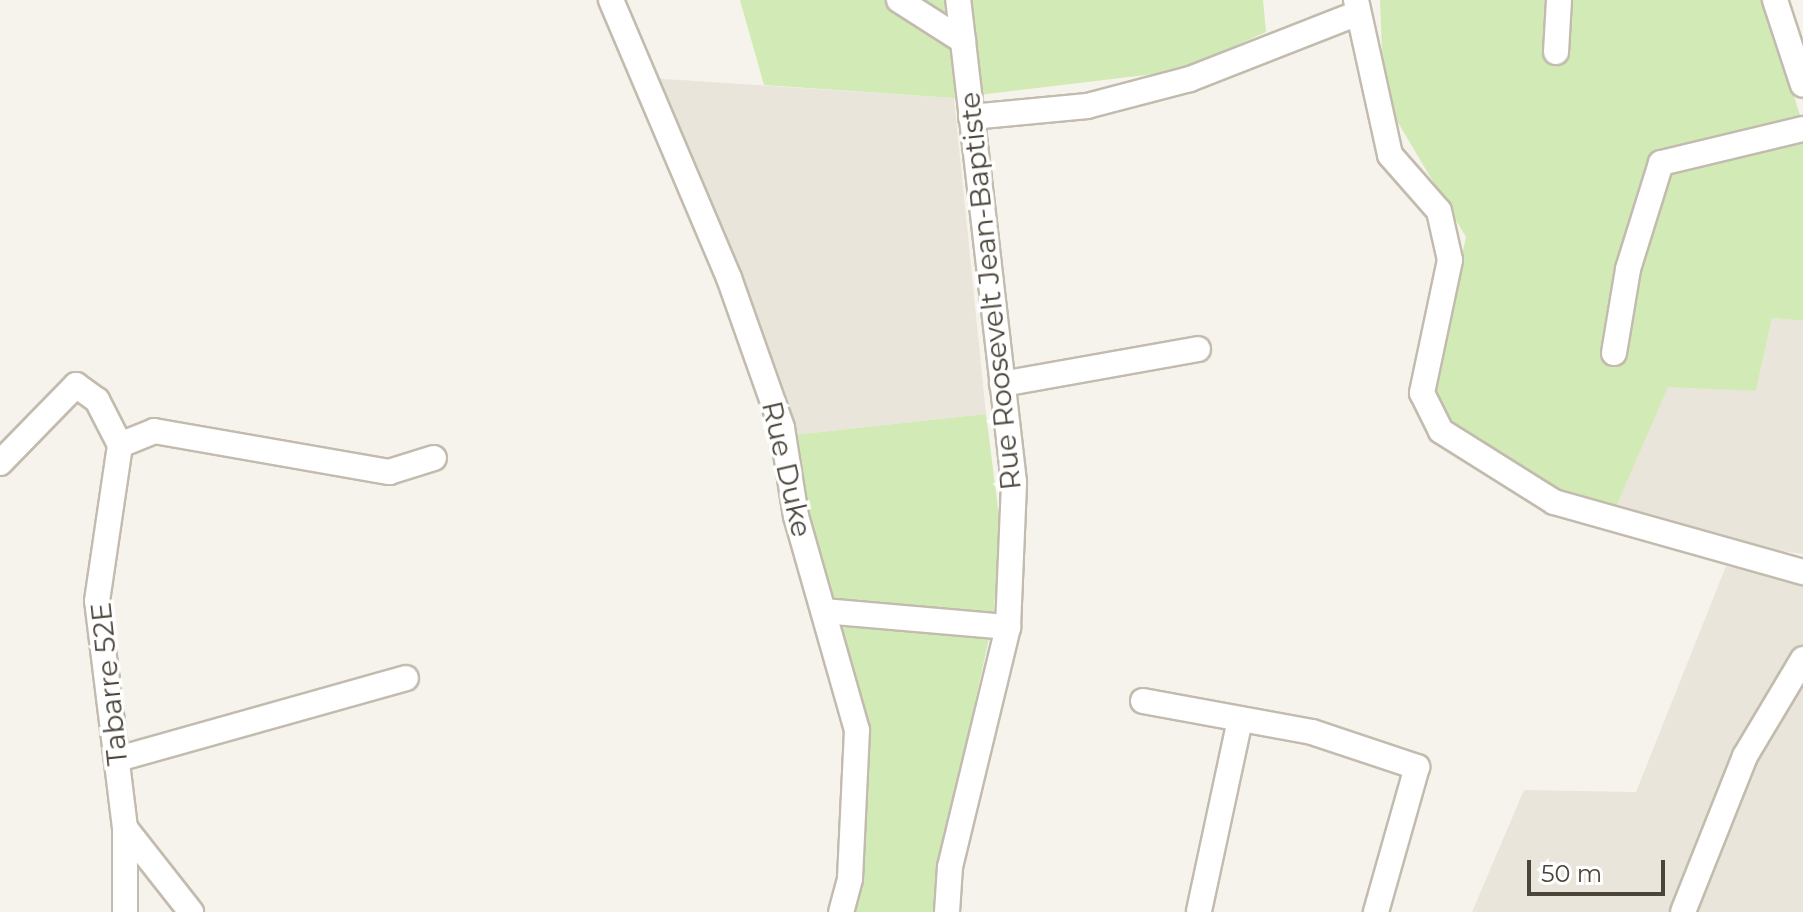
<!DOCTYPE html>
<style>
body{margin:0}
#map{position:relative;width:1803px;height:912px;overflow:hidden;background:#f6f3ec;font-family:Montserrat,sans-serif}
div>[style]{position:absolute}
.residential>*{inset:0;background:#eae5da}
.green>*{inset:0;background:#d2eab5}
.roads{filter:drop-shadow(2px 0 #c2bbae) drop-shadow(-2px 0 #c2bbae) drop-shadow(0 2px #c2bbae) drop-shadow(0 -2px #c2bbae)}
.minor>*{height:24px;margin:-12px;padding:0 12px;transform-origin:12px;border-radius:12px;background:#fff}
span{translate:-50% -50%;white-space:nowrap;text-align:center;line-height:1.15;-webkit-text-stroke:7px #fff;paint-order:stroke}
.street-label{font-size:28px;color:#4b4439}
.scale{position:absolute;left:1527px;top:860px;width:138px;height:36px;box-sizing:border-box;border:4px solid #4b4439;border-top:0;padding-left:10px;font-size:24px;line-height:28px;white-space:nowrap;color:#4b4439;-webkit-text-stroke:6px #fff;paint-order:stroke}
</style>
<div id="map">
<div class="residential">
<i style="clip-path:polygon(649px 78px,954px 98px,986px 414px,793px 435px)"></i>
<i style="clip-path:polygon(1772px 318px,1803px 321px,1803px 554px,1704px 539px,1616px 507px,1668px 386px,1756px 391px)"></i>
<i style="clip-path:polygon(1726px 566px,1803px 581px,1803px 647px,1733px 748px,1677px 912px,1472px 912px,1524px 790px,1636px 792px)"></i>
<i style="clip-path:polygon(1803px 689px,1803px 912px,1691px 912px,1751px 754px)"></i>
</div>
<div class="green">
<i style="clip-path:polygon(740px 0,1263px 0,1266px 32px,1179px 71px,954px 98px,764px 85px)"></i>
<i style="clip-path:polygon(1380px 0,1764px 0,1803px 125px,1803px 321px,1772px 318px,1756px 391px,1668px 387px,1616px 507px,1560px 492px,1448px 422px,1432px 385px,1466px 237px,1384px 99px)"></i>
<i style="clip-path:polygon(986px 414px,1001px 532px,993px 617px,832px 604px,797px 479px,793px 435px)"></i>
<i style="clip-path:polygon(839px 619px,989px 638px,939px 868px,936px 912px,850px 912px,867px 729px)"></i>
</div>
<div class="roads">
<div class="minor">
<i style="left:611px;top:0;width:302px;rotate:67deg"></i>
<i style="left:729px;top:278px;width:159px;rotate:70.5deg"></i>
<i style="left:782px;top:428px;width:89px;rotate:81deg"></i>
<i style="left:796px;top:516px;width:223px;rotate:74.1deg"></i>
<i style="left:857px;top:730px;width:149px;rotate:92.7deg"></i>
<i style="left:850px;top:879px;width:34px;rotate:105deg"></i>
<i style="left:899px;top:0;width:76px;rotate:32.6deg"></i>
<i style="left:1356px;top:0;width:159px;rotate:77.6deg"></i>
<i style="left:1390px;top:155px;width:74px;rotate:48.8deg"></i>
<i style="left:1439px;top:211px;width:50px;rotate:77.3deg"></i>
<i style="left:1450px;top:260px;width:136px;rotate:101.9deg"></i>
<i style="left:1422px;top:393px;width:42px;rotate:63.4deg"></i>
<i style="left:1441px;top:431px;width:133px;rotate:32.1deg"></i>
<i style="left:1554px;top:502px;width:259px;rotate:15.7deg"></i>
<i style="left:1775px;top:0;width:89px;rotate:71.8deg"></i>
<i style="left:1556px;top:52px;width:52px;rotate:-86.7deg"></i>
<i style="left:971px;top:117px;width:117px;rotate:-5.4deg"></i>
<i style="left:1087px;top:106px;width:106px;rotate:-14.7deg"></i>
<i style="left:1190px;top:79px;width:178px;rotate:-21.4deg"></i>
<i style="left:1614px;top:353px;width:85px;rotate:-80.5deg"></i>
<i style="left:1628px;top:269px;width:111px;rotate:-72.7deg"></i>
<i style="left:1661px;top:163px;width:146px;rotate:-13.5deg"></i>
<i style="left:1002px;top:384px;width:199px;rotate:-10.1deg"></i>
<i style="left:0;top:463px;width:109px;rotate:-45.7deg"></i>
<i style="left:76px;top:385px;width:26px;rotate:36deg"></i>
<i style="left:97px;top:400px;width:51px;rotate:62.9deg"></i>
<i style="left:824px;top:611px;width:185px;rotate:5deg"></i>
<i style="left:1143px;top:701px;width:172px;rotate:10.4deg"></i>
<i style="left:1312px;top:732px;width:111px;rotate:18.4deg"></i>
<i style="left:1417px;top:767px;width:151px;rotate:105.8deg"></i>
<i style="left:118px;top:759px;width:299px;rotate:-15.7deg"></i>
<i style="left:125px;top:828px;width:107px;rotate:51.8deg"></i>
<i style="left:1199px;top:911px;width:196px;rotate:-77.9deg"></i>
<i style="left:125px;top:912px;width:84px;rotate:-90deg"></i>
<i style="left:125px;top:828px;width:229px;rotate:-97deg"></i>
<i style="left:97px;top:601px;width:158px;rotate:-81.6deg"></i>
<i style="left:120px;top:445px;width:37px;rotate:-22deg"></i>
<i style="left:154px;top:431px;width:239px;rotate:9.9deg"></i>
<i style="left:389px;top:472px;width:47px;rotate:-17.3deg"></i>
<i style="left:947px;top:912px;width:45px;rotate:-86.2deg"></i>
<i style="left:950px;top:867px;width:247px;rotate:-76.4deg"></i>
<i style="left:1008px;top:627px;width:145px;rotate:-87.6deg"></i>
<i style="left:1014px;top:482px;width:485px;rotate:-96.6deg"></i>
<i style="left:1683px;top:912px;width:168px;rotate:-68.3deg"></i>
<i style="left:1745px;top:756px;width:113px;rotate:-59.1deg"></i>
</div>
</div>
<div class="street-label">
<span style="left:990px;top:291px;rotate:-96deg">Rue Roosevelt Jean-Baptiste</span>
<span style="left:787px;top:469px;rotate:77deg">Rue Duke</span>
<span style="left:109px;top:684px;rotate:-96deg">Tabarre 52E</span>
</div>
<div class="scale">50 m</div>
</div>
